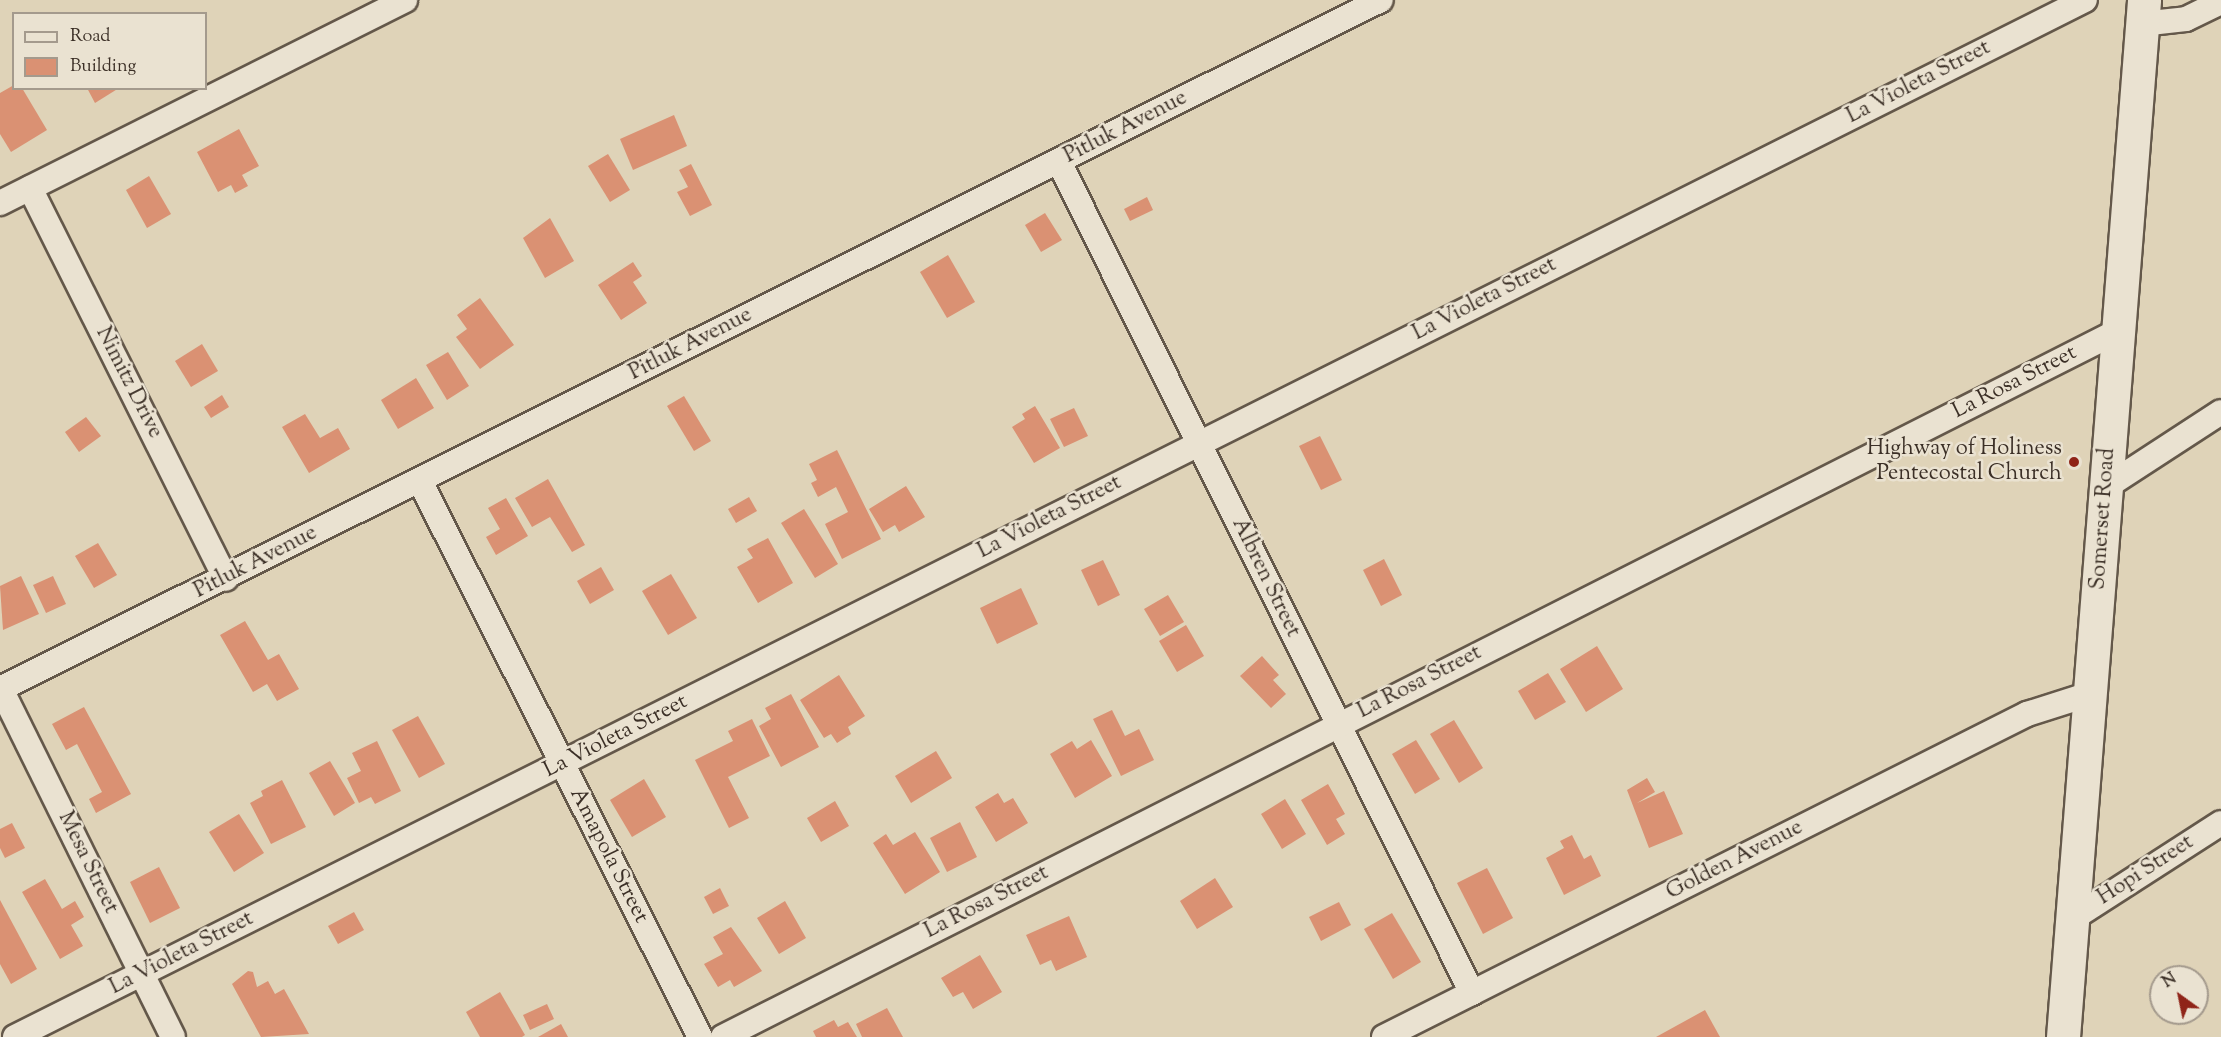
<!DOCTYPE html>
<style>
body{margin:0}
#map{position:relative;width:2221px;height:1037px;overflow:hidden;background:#dfd3b8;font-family:"Sorts Mill Goudy",serif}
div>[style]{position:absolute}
.building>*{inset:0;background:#da9173}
.roads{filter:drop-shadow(2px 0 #64584a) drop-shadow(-2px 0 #64584a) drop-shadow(0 2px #64584a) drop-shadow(0 -2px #64584a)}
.street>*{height:24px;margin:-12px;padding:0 12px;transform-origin:12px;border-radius:12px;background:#eae2d1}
.secondary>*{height:33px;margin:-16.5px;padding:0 16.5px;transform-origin:16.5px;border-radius:16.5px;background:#eae2d1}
.dots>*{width:16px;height:16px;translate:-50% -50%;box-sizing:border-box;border:3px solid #eae2d1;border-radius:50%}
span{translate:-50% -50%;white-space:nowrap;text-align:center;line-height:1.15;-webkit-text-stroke:5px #eae2d1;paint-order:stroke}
.street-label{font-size:22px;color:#3b2f26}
.poi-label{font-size:22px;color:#3b2f26}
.right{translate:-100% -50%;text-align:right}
.legend{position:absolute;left:12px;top:12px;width:195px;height:78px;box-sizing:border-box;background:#eae2d1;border:2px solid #a49a8d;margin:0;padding:8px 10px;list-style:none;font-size:18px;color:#3b2f26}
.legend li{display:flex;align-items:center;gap:12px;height:30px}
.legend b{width:30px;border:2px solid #a49a8d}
.north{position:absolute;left:2149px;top:965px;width:60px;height:60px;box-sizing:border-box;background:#eae2d1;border:2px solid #a49a8d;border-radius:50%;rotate:327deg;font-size:16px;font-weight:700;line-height:24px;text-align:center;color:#3b2f26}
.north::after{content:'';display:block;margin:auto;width:21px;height:27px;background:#8f2418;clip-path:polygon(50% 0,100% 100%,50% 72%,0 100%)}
</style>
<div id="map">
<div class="building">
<i style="clip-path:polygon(14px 85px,22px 88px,47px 130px,11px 152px,0 134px,0 93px)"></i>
<i style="clip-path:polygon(87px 88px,119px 88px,95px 103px)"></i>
<i style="clip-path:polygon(674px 115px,687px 146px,633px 170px,620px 139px)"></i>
<i style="clip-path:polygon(239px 129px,259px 166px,242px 175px,248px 186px,235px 193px,231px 185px,218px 192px,197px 152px)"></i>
<i style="clip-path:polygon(608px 154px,630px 190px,610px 202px,588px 166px)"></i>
<i style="clip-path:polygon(691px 164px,712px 205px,690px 216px,677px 192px,688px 187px,679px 170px)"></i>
<i style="clip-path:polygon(149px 176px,171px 214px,147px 228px,126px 190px)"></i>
<i style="clip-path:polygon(1147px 197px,1153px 210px,1130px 221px,1124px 209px)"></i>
<i style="clip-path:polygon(1045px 213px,1062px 240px,1041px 252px,1025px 225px)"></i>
<i style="clip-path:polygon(550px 218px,574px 261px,545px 278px,523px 238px)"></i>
<i style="clip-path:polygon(948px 255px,975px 302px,947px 318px,920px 272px)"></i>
<i style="clip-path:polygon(633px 262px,642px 276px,633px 282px,647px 303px,621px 320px,598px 285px)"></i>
<i style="clip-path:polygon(480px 298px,514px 345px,480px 369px,456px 337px,467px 329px,457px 315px)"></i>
<i style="clip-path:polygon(202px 344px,218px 371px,191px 387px,175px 361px)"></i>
<i style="clip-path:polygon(448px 352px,469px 386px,447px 400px,426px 365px)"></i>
<i style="clip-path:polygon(416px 378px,434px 408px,398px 429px,381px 400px)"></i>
<i style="clip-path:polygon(222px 395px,229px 407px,211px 418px,204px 407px)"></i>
<i style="clip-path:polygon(684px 396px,711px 441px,694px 451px,667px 406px)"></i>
<i style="clip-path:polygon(1035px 406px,1060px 448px,1034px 463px,1012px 427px,1025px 419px,1022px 414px)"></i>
<i style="clip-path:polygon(1074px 408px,1088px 436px,1064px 447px,1050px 419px)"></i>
<i style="clip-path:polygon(305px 414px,320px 438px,338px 428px,350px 449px,309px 473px,282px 427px)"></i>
<i style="clip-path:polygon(86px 417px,101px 436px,79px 452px,65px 432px)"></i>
<i style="clip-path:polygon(1320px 436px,1342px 480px,1321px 490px,1299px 446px)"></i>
<i style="clip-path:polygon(837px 450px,881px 539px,842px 559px,825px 524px,848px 512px,836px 487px,818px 497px,811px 483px,817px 480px,809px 464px)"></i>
<i style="clip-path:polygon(548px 479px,585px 545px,572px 552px,550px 517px,532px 527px,515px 498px)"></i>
<i style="clip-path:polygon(906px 486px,925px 517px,899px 532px,895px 525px,883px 532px,869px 509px)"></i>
<i style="clip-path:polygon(749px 497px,757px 511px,736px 523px,728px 509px)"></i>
<i style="clip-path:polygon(506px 498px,528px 536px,496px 555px,486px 537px,500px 529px,488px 508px)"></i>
<i style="clip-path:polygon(804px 509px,838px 564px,815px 578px,781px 523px)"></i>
<i style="clip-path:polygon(768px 538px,793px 583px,758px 603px,737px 567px,753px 558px,747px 549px)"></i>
<i style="clip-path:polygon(98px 543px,117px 575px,94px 588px,75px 556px)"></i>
<i style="clip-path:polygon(1384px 559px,1402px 595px,1381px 606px,1363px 570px)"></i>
<i style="clip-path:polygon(1103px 560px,1120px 595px,1098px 606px,1081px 570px)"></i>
<i style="clip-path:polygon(601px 567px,614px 590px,590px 604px,577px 581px)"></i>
<i style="clip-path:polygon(671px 574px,697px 618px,668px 635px,642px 591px)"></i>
<i style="clip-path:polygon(21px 576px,39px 614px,3px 630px,0 586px)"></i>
<i style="clip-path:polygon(53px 576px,66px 604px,46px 613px,33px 585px)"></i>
<i style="clip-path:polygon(1021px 588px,1038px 624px,997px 644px,980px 608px)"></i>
<i style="clip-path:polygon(1168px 595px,1184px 622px,1160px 636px,1144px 609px)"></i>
<i style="clip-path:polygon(245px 621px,268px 660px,279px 654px,299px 689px,277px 701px,267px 684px,253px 692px,220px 635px)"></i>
<i style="clip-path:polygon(1186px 625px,1204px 656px,1177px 672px,1159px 641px)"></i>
<i style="clip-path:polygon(1597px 646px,1623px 689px,1586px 712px,1560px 669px)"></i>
<i style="clip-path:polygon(1262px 656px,1279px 675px,1273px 680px,1286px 694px,1271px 708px,1240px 676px)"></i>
<i style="clip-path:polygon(1548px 673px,1566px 702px,1535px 720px,1518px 691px)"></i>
<i style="clip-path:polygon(839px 675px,865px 716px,848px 727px,851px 734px,837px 743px,831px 734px,824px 738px,800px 700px)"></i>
<i style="clip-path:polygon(791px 694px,819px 747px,781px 767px,759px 726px,771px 719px,765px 708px)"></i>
<i style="clip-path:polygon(84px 707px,131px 794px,96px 813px,89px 799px,102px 792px,77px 744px,66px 750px,52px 724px)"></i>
<i style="clip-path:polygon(1112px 710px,1125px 736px,1139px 729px,1154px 760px,1121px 776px,1093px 719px)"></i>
<i style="clip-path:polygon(418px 716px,445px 764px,419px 778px,392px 730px)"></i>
<i style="clip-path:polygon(752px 719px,770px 756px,728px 777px,749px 818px,729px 828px,695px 760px,733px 741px,728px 731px)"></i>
<i style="clip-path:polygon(1454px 720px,1483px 768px,1459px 783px,1430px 734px)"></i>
<i style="clip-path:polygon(1091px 740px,1112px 776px,1075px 798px,1050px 754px,1072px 741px,1077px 749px)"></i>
<i style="clip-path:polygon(1416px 740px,1440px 779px,1415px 794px,1392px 754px)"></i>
<i style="clip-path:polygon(377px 741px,401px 791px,375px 804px,371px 797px,359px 803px,347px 778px,361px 771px,352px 753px)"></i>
<i style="clip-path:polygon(936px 751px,952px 778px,911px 803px,895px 776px)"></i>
<i style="clip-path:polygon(330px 761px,355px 803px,334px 816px,309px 773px)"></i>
<i style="clip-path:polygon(1647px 778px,1655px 792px,1637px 803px,1664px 791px,1683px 834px,1649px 848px,1627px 790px)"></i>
<i style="clip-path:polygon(644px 779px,666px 817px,632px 837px,610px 800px)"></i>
<i style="clip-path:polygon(282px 780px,306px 827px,271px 844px,250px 803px,263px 796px,261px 791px)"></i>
<i style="clip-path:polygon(1328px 784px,1345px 814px,1336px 819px,1345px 834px,1327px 845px,1301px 800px)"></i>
<i style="clip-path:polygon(998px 793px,1004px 803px,1013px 798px,1028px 823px,996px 842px,975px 807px)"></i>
<i style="clip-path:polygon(1285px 799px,1306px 834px,1282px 849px,1261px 814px)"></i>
<i style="clip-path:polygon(835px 801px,849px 826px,821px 842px,807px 818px)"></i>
<i style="clip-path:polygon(239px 814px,264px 853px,234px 872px,209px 832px)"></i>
<i style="clip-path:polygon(960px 822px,977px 857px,947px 872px,930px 838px)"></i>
<i style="clip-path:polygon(12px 823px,25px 848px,5px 858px,0 848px,0 829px)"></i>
<i style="clip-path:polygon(915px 832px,940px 872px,905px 894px,873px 843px,886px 834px,893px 845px)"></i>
<i style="clip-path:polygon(1572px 835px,1584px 859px,1591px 855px,1601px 876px,1564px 895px,1546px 858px,1564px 848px,1560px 841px)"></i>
<i style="clip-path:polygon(159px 867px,180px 908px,150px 923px,130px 882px)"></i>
<i style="clip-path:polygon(1487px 868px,1513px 918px,1483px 934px,1457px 883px)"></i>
<i style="clip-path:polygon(1215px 878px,1233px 907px,1197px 929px,1180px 901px)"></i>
<i style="clip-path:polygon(45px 879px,62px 909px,75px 901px,84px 917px,71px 925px,83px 946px,60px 959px,22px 892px)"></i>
<i style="clip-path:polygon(720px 888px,729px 906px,713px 914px,704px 897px)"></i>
<i style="clip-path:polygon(0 900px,37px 969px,11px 984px,0 964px)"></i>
<i style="clip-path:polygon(785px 901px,806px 938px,779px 954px,757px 918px)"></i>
<i style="clip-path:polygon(1339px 902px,1351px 925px,1321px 941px,1309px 917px)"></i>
<i style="clip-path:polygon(354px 912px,364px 930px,338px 944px,328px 926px)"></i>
<i style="clip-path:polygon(1392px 913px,1421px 962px,1393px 979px,1364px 929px)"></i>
<i style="clip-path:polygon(1069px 916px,1087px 957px,1056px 971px,1051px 960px,1040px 965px,1026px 935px)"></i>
<i style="clip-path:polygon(731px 927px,762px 971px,734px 987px,730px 980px,718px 987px,704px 964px,723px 954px,713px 937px)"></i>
<i style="clip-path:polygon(980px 955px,1002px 992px,973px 1009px,963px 992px,953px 997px,941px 978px)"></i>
<i style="clip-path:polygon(248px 971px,253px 972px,257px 987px,268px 981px,275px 994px,284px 989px,309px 1034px,261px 1037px,232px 984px)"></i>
<i style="clip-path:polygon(500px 992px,525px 1035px,522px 1037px,480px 1037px,466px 1012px)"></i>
<i style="clip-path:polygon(547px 1004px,554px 1019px,530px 1030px,523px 1015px)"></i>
<i style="clip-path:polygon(887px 1008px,903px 1037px,862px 1037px,856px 1024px)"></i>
<i style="clip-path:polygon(1705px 1010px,1720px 1037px,1656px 1037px)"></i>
<i style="clip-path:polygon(834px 1020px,838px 1027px,848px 1022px,857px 1037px,816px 1037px,813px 1031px)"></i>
<i style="clip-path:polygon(561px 1024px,568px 1037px,538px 1037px)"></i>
</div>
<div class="roads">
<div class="street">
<i style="left:2141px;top:24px;width:45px;rotate:-6.3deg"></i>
<i style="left:2186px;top:19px;width:39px;rotate:-26deg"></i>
<i style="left:1059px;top:162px;width:928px;rotate:63.57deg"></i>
<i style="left:30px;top:188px;width:437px;rotate:63.4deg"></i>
<i style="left:0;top:203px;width:453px;rotate:-26.6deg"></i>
<i style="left:420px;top:481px;width:623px;rotate:63.27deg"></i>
<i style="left:2106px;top:487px;width:137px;rotate:-33.1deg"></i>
<i style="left:0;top:689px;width:1543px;rotate:-26.52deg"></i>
<i style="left:1px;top:689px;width:388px;rotate:63.7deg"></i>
<i style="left:2072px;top:919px;width:177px;rotate:-32.8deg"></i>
<i style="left:15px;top:1037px;width:2315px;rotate:-26.61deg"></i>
<i style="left:723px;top:1037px;width:1563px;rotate:-26.84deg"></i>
<i style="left:1384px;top:1037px;width:720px;rotate:-26.67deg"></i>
<i style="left:2027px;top:714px;width:66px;rotate:-17.6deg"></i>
</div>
<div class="secondary">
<i style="left:2063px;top:1037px;width:1040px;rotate:-85.53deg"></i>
</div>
</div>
<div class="dots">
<i style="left:2074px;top:462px;background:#8f2418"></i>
</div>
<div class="street-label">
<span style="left:1919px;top:83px;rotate:-27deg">La Violeta Street</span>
<span style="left:1126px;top:128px;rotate:-27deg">Pitluk Avenue</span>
<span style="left:1485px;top:300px;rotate:-27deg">La Violeta Street</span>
<span style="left:691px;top:345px;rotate:-27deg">Pitluk Avenue</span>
<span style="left:128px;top:383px;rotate:63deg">Nimitz Drive</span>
<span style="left:2015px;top:383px;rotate:-27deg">La Rosa Street</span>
<span style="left:1050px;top:518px;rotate:-27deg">La Violeta Street</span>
<span style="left:2104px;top:519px;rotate:-86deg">Somerset Road</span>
<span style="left:256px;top:563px;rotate:-27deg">Pitluk Avenue</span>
<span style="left:1265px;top:578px;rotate:64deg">Albren Street</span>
<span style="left:1420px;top:683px;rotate:-27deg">La Rosa Street</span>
<span style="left:616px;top:737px;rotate:-27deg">La Violeta Street</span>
<span style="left:608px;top:856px;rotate:63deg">Amapola Street</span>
<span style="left:1735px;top:861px;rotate:-27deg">Golden Avenue</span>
<span style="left:87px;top:863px;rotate:64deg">Mesa Street</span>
<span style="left:2146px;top:871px;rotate:-33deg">Hopi Street</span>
<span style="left:987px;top:903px;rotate:-27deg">La Rosa Street</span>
<span style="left:182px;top:954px;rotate:-27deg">La Violeta Street</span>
</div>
<div class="poi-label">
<span class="right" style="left:2062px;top:462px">Highway of Holiness<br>Pentecostal Church</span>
</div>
<ul class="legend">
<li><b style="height:8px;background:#eae2d1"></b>Road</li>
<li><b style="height:16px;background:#da9173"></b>Building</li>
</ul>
<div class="north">N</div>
</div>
